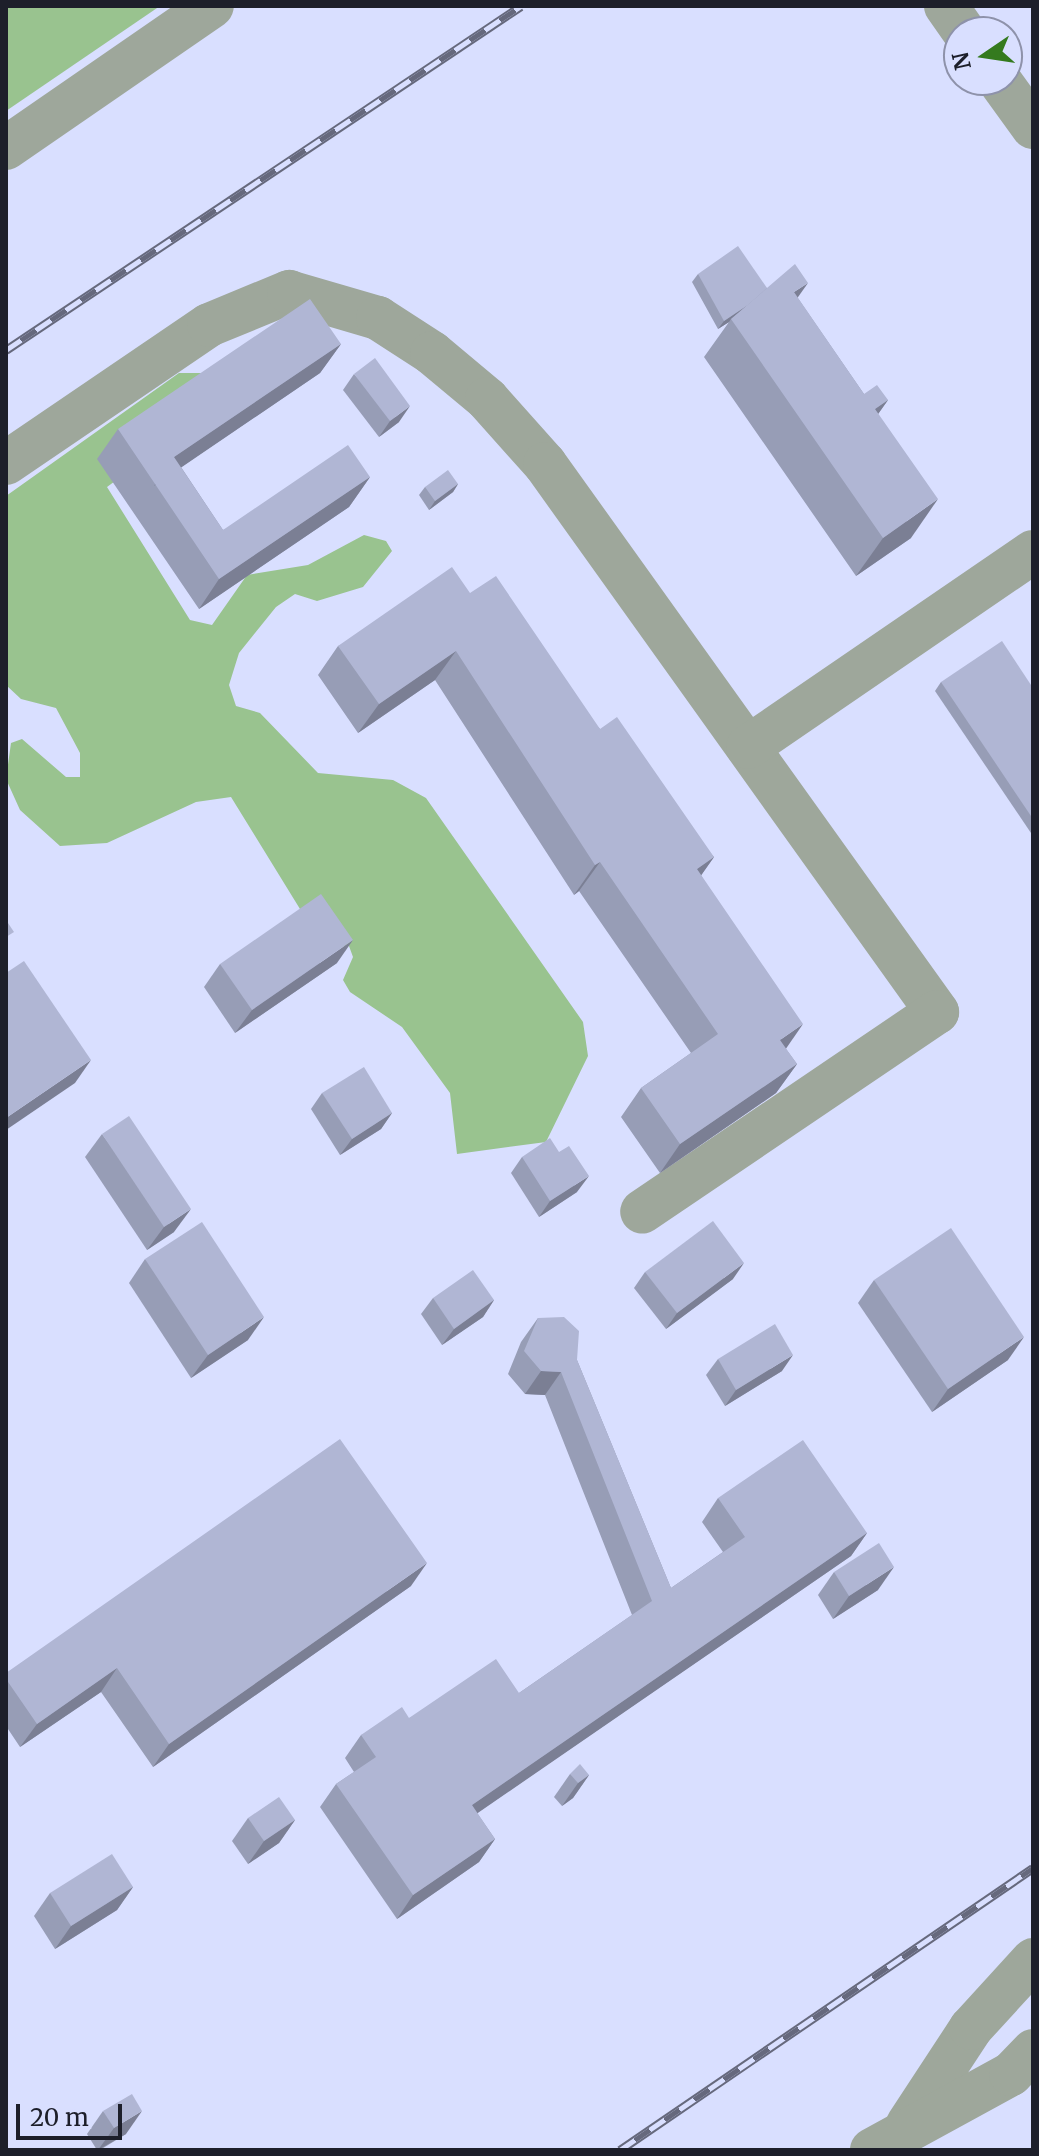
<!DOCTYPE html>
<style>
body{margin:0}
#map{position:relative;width:1039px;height:2156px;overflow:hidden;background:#d9dfff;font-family:Merriweather,serif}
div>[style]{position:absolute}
.green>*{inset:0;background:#99c38f}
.minor>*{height:44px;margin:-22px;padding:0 22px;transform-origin:22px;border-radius:22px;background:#9ea79b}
.rail>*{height:9px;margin-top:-4.5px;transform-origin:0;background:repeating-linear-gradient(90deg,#d9dfff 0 18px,#66697d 0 36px);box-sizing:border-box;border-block:2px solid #66697d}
.wall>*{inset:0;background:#979db6}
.shaded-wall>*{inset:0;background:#7b7f94}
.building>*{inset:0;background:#b0b6d4}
span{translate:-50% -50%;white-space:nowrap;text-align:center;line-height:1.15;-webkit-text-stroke:6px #d9dfff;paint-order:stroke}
.frame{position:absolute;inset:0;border:8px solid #1d1f2a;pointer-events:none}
.north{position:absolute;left:943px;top:16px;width:80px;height:80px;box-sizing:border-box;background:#d9dfff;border:2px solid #8e92aa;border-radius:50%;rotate:257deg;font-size:22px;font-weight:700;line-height:32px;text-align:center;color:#1d1f2a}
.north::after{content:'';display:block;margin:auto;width:28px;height:36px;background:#347a1e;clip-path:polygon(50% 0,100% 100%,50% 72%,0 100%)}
.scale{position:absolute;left:16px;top:2104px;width:106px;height:36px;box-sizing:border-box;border:4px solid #1d1f2a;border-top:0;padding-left:10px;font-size:24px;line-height:28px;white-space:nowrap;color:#1d1f2a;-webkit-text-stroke:6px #d9dfff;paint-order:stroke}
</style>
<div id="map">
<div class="green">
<i style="clip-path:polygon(6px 6px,160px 6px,6px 111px)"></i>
<i style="clip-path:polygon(179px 373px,213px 373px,226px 399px,107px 487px,190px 620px,212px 625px,247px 575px,308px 565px,364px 535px,386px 541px,392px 551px,363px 587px,317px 601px,295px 594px,276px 607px,239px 653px,229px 685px,236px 706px,260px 713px,318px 773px,393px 780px,426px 798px,583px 1022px,588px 1056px,546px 1142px,457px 1154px,450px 1093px,402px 1027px,350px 992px,343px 980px,353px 957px,349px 946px,324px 948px,231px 797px,196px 802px,107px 843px,60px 846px,20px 810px,6px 779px,11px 743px,22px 739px,66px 777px,80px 777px,80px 753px,56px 708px,21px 699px,6px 685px,6px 496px)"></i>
</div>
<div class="minor">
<i style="left:946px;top:6px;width:32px;rotate:55deg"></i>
<i style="left:999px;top:80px;width:58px;rotate:54.1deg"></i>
<i style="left:6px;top:148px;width:250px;rotate:-34.6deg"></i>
<i style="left:6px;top:463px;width:245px;rotate:-34.2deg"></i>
<i style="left:209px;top:325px;width:87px;rotate:-22.4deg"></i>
<i style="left:289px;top:292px;width:93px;rotate:16.3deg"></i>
<i style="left:378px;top:318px;width:64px;rotate:32.9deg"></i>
<i style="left:432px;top:353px;width:72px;rotate:39.9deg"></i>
<i style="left:487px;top:399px;width:87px;rotate:48.3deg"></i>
<i style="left:545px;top:464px;width:674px;rotate:54.42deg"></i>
<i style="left:937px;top:1012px;width:356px;rotate:145.9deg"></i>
<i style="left:748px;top:747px;width:345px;rotate:-34.4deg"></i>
<i style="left:908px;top:2124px;width:115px;rotate:-56.7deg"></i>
<i style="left:971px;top:2028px;width:92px;rotate:-47.6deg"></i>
<i style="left:872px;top:2150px;width:158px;rotate:-28.7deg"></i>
<i style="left:1011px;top:2074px;width:32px;rotate:-46deg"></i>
</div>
<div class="rail">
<i style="left:6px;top:350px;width:619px;rotate:-33.74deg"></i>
<i style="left:620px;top:2150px;width:500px;rotate:-34.33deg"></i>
</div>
<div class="wall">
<i style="clip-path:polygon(698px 274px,767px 288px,797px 297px,864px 394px,888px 400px,878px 414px,911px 538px,856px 576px,704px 357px,729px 322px,718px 329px,692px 282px)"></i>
<i style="clip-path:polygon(341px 344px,320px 373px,181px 467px,223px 530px,370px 477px,349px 507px,199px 609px,97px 459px,118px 429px)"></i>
<i style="clip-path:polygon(354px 374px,399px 422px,379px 437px,343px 390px)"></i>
<i style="clip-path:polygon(458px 484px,453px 492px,429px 510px,419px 495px,425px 487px)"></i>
<i style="clip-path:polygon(470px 593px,600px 729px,714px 857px,701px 875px,786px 1049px,797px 1064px,776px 1093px,660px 1173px,621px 1117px,641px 1088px,691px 1053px,579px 891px,574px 895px,435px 680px,358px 733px,318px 675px,338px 646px)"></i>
<i style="clip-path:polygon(941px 682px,1033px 688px,1033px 836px,935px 691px)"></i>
<i style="clip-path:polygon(337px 963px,235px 1033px,204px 987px,220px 964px)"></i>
<i style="clip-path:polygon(322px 1093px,392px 1113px,381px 1129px,340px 1155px,311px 1109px)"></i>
<i style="clip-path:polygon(102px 1134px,174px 1232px,147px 1250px,85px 1157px)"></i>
<i style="clip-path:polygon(559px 1152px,577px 1192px,539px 1217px,511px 1173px,522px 1157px)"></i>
<i style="clip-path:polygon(145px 1259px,248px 1340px,191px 1378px,129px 1283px)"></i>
<i style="clip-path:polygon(645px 1272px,733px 1279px,666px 1329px,634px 1288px)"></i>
<i style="clip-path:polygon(874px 1280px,1008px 1360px,932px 1412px,858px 1303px)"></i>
<i style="clip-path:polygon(433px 1298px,494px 1300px,483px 1317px,442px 1345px,421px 1314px)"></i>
<i style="clip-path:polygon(538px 1318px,577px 1360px,671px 1588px,723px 1552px,702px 1522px,718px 1498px,867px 1533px,851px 1556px,477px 1813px,495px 1839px,479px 1862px,397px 1919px,320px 1807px,336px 1784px,354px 1772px,345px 1758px,361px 1735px,409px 1718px,519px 1693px,632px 1615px,545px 1395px,525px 1394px,508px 1374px,521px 1342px)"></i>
<i style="clip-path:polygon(718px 1359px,782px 1371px,725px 1406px,706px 1375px)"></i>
<i style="clip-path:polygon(834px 1572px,878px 1590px,833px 1619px,818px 1595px)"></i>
<i style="clip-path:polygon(411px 1586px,153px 1767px,101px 1692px,20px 1747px,6px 1726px,6px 1673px)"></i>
<i style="clip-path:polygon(570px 1774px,589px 1775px,573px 1798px,562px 1806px,554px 1797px)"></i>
<i style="clip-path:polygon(248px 1818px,295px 1820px,279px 1843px,248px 1864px,232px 1841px)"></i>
<i style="clip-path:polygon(133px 1887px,117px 1910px,55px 1949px,34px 1916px,50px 1893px)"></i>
<i style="clip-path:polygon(103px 2111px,126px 2134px,100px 2150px,97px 2150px,87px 2134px)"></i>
</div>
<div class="shaded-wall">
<i style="clip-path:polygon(808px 283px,781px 321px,794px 292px)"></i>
<i style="clip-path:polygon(768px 290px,731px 319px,729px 322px,718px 329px,724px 321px)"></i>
<i style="clip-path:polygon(341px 344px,320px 373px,154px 486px,174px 457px)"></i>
<i style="clip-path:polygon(888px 400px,861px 438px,875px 409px)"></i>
<i style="clip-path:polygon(410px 406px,399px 422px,379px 437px,390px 421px)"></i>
<i style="clip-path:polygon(370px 477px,349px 507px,199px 609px,219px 579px)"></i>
<i style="clip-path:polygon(458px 484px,453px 492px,429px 510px,435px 501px)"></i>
<i style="clip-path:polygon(938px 499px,911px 538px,856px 576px,883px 538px)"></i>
<i style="clip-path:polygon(456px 651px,435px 680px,358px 733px,379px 704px)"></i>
<i style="clip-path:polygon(714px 857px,693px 887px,697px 869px)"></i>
<i style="clip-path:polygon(600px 862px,579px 891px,574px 895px,595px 865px)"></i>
<i style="clip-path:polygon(353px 940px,337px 963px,235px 1033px,252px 1010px)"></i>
<i style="clip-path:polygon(803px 1024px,783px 1053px,780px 1040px)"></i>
<i style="clip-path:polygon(91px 1060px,75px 1083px,6px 1130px,6px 1118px)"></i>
<i style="clip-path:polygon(797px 1064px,776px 1093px,660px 1173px,680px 1144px)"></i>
<i style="clip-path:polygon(392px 1113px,381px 1129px,340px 1155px,352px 1139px)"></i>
<i style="clip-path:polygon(589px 1176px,577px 1192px,539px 1217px,550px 1201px)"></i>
<i style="clip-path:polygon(191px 1209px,174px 1232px,147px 1250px,164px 1227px)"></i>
<i style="clip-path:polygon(744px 1263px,733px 1279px,666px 1329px,677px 1313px)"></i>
<i style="clip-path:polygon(494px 1300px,483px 1317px,442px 1345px,454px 1329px)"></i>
<i style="clip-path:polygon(264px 1317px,248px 1340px,191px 1378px,208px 1355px)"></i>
<i style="clip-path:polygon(1024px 1337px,1008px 1360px,932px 1412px,948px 1389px)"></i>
<i style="clip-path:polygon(793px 1355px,782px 1371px,725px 1406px,736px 1390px)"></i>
<i style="clip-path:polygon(541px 1371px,561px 1372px,545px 1395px,525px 1394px)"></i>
<i style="clip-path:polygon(867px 1533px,851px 1556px,456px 1828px,472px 1805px)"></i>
<i style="clip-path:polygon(427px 1563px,411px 1586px,153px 1767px,169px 1744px)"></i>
<i style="clip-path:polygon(894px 1567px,878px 1590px,833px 1619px,849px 1596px)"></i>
<i style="clip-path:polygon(117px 1668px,101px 1692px,20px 1747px,37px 1724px)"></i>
<i style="clip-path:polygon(589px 1775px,573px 1798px,562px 1806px,578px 1783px)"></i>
<i style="clip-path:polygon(295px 1820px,279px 1843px,248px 1864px,264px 1841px)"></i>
<i style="clip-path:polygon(495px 1839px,479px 1862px,397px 1919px,413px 1895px)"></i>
<i style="clip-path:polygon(133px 1887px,117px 1910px,55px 1949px,71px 1926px)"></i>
<i style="clip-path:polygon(142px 2111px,126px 2134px,98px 2150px,114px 2128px)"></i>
</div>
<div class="building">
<i style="clip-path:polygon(738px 246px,767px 288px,748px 305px,724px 321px,698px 274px)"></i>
<i style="clip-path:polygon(795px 264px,808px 283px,794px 292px,864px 394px,877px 385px,888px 400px,875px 409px,938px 499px,883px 538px,731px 319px)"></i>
<i style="clip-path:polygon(310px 299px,341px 344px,174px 457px,223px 530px,348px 445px,370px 477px,219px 579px,118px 429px)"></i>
<i style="clip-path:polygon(375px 358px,410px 406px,390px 421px,354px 374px)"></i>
<i style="clip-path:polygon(448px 470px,458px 484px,435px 501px,425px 487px)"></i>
<i style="clip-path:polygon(452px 567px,470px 593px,496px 576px,600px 729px,617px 717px,714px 857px,697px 869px,803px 1024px,780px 1040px,797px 1064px,680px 1144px,641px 1088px,718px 1034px,600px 862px,595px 865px,456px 651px,379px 704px,338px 646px)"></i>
<i style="clip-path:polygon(1002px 641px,1033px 688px,1033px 819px,941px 682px)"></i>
<i style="clip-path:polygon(321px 894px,353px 940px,252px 1010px,220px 964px)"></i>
<i style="clip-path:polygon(6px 920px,14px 932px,6px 937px)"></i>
<i style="clip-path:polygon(24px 961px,91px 1060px,6px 1118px,6px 973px)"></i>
<i style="clip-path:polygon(364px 1067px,392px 1113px,352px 1139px,322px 1093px)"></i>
<i style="clip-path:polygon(129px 1116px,191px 1209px,164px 1227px,102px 1134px)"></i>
<i style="clip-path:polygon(550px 1138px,559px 1152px,569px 1146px,589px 1176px,550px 1201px,522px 1157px)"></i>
<i style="clip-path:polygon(713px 1221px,744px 1263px,677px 1313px,645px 1272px)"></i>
<i style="clip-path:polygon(202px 1222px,264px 1317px,208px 1355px,145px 1259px)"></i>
<i style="clip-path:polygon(951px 1228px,1024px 1337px,948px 1389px,874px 1280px)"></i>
<i style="clip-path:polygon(473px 1270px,494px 1300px,454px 1329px,433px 1298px)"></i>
<i style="clip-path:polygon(564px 1317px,579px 1331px,577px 1360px,671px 1588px,745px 1537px,718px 1498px,803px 1440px,867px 1533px,472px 1805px,495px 1839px,413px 1895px,336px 1784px,376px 1757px,361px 1735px,402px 1707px,409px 1718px,496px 1659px,519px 1693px,652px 1601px,561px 1372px,541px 1371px,524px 1351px,538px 1318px)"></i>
<i style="clip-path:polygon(775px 1324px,793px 1355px,736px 1390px,718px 1359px)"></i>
<i style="clip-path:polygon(340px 1439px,427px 1563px,169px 1744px,117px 1668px,37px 1724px,6px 1679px,6px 1673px)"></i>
<i style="clip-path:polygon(879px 1543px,894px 1567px,849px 1596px,834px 1572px)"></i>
<i style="clip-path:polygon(580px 1764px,589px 1775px,578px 1783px,570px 1774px)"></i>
<i style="clip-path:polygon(279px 1797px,295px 1820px,264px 1841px,248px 1818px)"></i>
<i style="clip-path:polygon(112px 1854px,133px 1887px,71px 1926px,50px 1893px)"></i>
<i style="clip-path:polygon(132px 2094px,142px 2111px,114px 2128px,103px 2111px)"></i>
</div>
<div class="frame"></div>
<div class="north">N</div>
<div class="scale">20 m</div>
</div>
